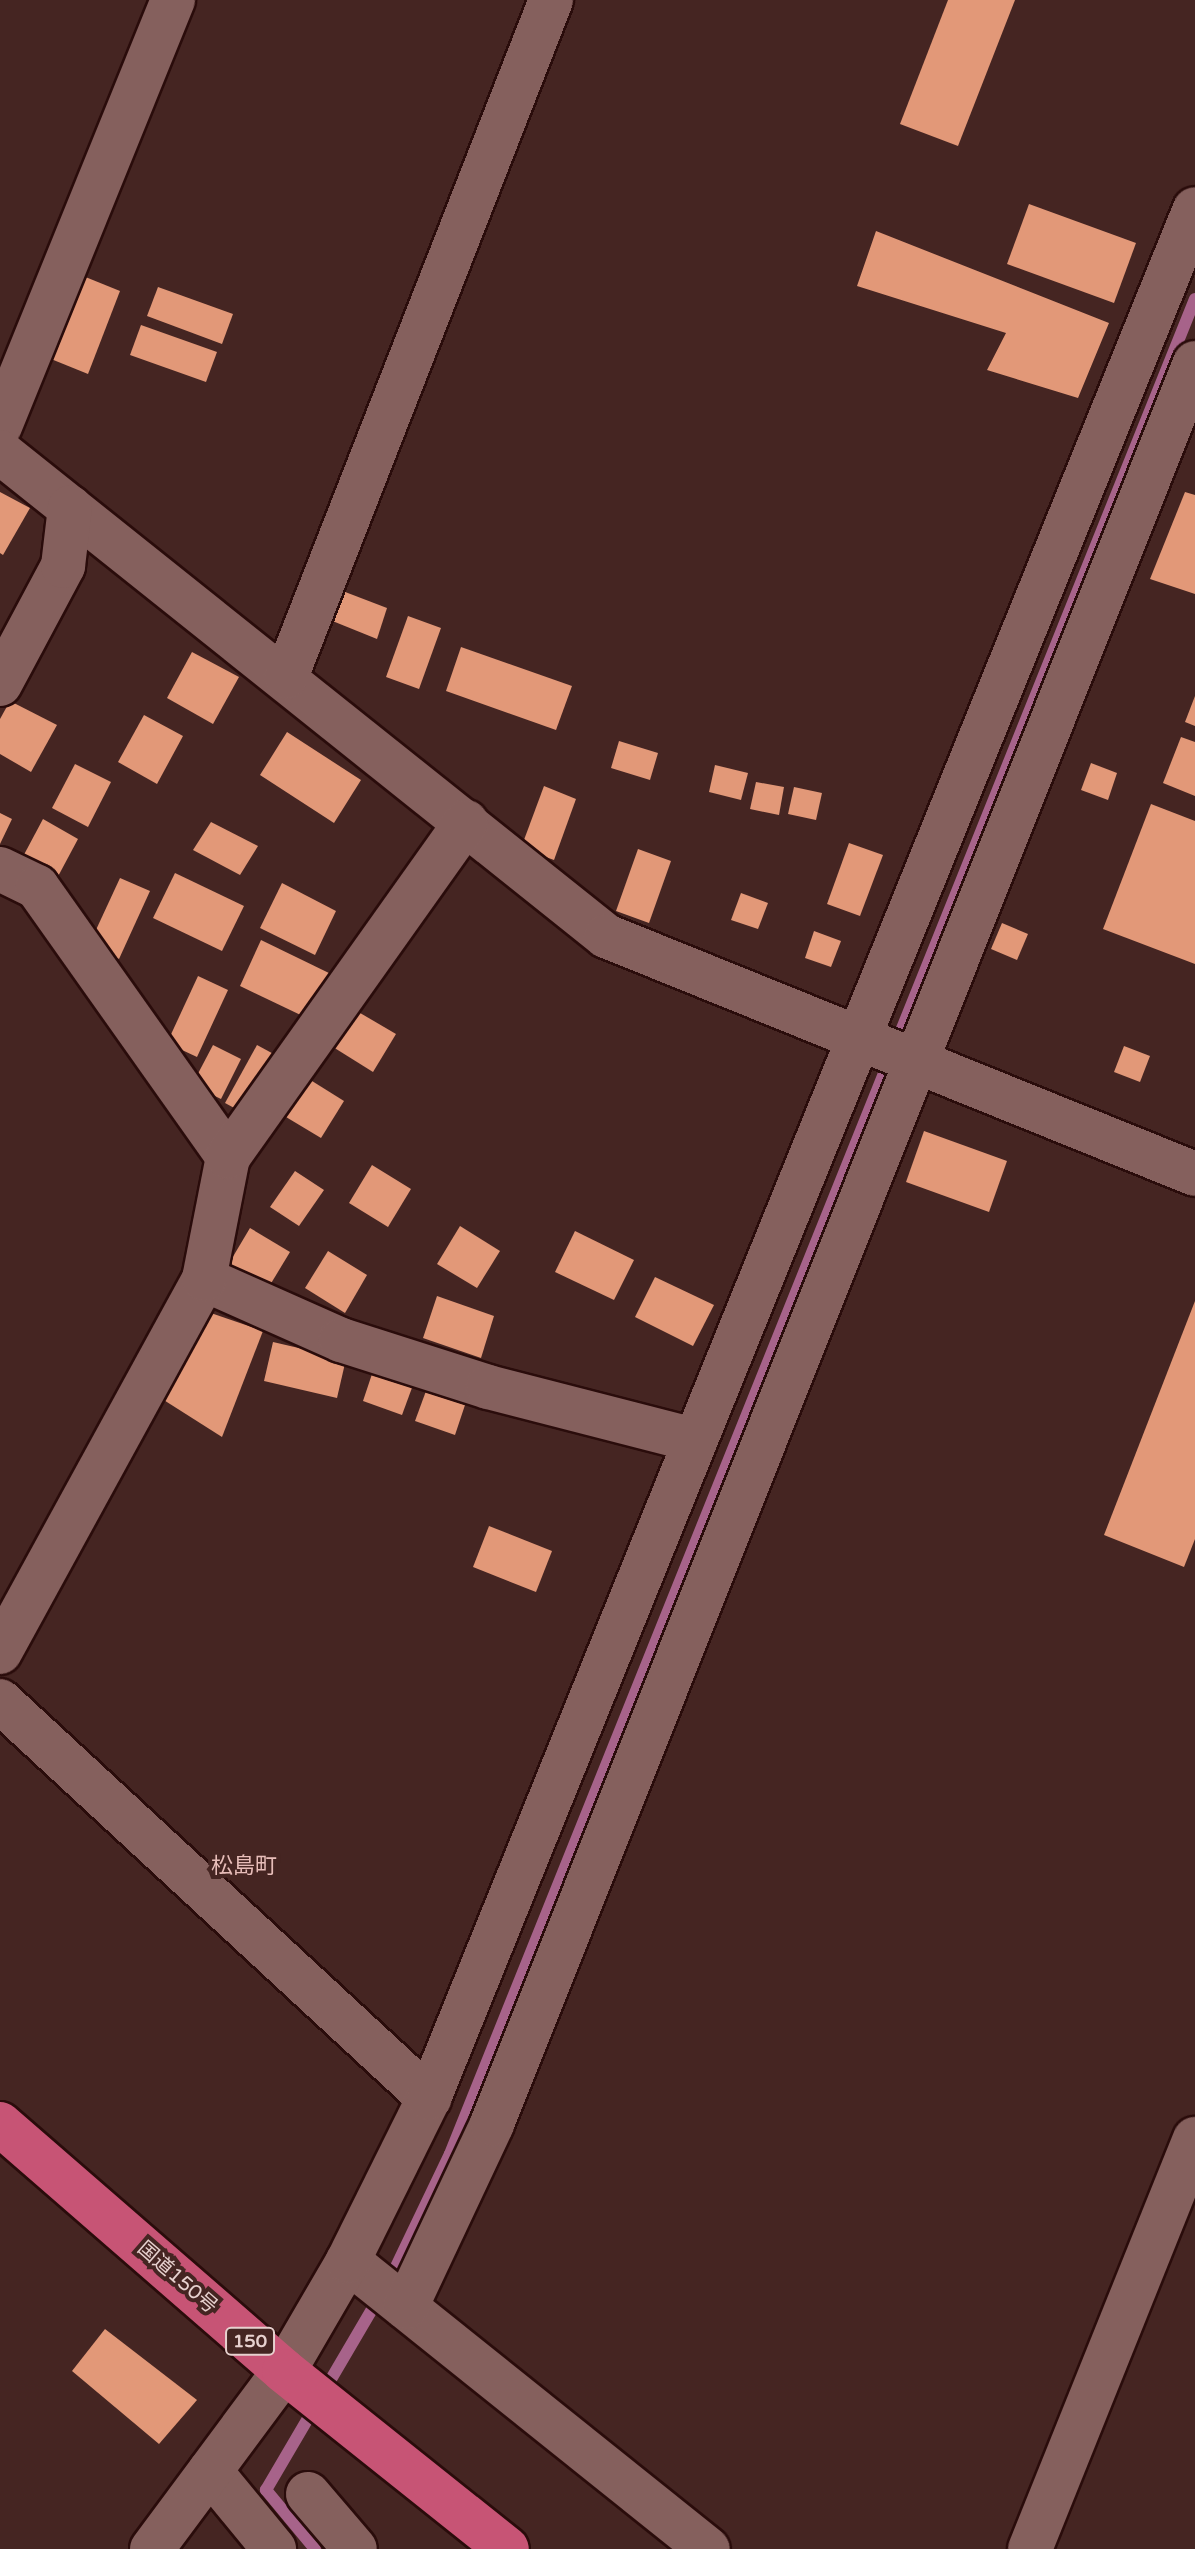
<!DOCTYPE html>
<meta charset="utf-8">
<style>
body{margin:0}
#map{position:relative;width:1195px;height:2549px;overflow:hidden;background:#452522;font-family:"Varela Round","Noto Sans JP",sans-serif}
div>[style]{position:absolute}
.stream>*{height:12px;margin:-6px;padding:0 6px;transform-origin:6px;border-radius:6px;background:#a7638a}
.building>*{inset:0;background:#e29878}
.roads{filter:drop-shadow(2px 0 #2a0c0b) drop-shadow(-2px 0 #2a0c0b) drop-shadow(0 2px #2a0c0b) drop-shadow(0 -2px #2a0c0b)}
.minor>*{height:44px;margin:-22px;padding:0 22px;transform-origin:22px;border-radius:22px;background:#85605d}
.highway>*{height:44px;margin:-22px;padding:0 22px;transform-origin:22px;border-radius:22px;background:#c75475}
span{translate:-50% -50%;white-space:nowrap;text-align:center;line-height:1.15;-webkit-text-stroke:8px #452522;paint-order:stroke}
.shield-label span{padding:2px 6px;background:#452522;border:2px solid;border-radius:6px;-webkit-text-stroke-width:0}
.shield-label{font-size:18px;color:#e7d1cf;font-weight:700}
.street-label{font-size:20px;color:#e7d1cf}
.neighbourhood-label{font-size:22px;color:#e7bdb9}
</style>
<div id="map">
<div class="stream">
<i style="left:315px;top:2549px;width:77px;rotate:-129.7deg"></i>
<i style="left:266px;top:2490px;width:249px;rotate:-59.6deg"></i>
<i style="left:392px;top:2275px;width:134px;rotate:-64.4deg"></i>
<i style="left:450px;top:2154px;width:1999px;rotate:-68.12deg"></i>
</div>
<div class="building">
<i style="clip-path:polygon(948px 0,1015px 0,958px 146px,900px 124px)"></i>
<i style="clip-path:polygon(1029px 204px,1136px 243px,1114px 303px,1007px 264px)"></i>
<i style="clip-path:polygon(876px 231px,1109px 323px,1078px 398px,987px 370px,1006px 333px,857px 286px)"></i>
<i style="clip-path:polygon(83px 276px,120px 291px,88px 374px,51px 359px)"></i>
<i style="clip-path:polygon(158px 287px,233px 314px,222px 344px,147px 316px)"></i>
<i style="clip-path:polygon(141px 325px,217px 352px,206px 382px,130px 355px)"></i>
<i style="clip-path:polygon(0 492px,30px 508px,3px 555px,0 553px)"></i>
<i style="clip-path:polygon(1185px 492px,1195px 495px,1195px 594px,1150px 579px)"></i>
<i style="clip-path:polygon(340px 590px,387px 608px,377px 639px,330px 620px)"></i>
<i style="clip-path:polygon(408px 616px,441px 628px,419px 689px,386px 677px)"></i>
<i style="clip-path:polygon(461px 647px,572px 686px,556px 730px,446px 691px)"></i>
<i style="clip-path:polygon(192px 652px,239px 677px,213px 724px,167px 698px)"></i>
<i style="clip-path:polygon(1195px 696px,1195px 726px,1185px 722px)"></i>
<i style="clip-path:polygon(10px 701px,57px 725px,31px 772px,0 754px,0 719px)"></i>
<i style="clip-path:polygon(144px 715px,183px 736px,157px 784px,118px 762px)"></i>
<i style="clip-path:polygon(287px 732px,361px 780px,334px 823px,260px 775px)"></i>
<i style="clip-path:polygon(1181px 737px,1195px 742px,1195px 796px,1163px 783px)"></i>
<i style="clip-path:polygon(619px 741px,658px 753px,650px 780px,611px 768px)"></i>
<i style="clip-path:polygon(1091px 763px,1117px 773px,1108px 800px,1081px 790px)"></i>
<i style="clip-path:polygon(75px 764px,111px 782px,88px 827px,52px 808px)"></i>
<i style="clip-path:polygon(715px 765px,748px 773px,741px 800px,709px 792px)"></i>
<i style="clip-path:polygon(756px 782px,784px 787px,779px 815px,750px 809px)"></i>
<i style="clip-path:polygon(544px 786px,576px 799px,554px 860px,521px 848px)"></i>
<i style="clip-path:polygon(794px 787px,822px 793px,816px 820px,788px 814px)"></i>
<i style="clip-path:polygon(1151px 804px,1195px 821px,1195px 964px,1103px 929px)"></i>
<i style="clip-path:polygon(0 813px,12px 819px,0 844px)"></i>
<i style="clip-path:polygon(43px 819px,78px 839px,55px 882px,19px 864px)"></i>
<i style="clip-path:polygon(211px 822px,258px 846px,240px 875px,193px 850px)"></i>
<i style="clip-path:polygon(849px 843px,883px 855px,860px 916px,827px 904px)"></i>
<i style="clip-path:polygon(638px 849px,671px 861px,649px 923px,616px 911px)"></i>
<i style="clip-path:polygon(175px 873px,244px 906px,222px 951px,153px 918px)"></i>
<i style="clip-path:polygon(120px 878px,150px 891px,119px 959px,89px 945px)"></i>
<i style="clip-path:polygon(282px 883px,336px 911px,315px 955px,260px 928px)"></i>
<i style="clip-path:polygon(741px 893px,768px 903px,758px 929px,731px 920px)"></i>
<i style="clip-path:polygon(1002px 923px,1028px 934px,1017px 960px,991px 949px)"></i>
<i style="clip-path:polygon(814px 931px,841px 941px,831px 967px,805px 958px)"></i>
<i style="clip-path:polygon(261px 940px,331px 974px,309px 1019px,240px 986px)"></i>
<i style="clip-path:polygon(198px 976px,228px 990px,197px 1057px,167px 1043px)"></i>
<i style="clip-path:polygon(355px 1010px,396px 1034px,373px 1072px,333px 1047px)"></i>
<i style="clip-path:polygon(213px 1045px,241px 1059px,221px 1099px,192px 1085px)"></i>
<i style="clip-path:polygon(257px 1045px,281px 1058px,249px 1116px,225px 1103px)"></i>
<i style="clip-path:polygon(1124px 1046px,1150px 1056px,1140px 1082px,1114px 1072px)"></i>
<i style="clip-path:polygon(304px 1076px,344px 1101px,321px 1138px,281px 1114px)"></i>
<i style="clip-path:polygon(924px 1131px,1007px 1161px,989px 1212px,906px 1182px)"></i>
<i style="clip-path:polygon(372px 1165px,411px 1189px,388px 1227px,349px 1203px)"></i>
<i style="clip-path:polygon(295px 1171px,324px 1190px,299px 1226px,270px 1207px)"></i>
<i style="clip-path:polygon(460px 1226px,500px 1251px,477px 1288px,437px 1264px)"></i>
<i style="clip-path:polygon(250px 1228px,290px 1252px,267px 1290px,228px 1265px)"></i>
<i style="clip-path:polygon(575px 1231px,634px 1260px,614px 1300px,555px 1272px)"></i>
<i style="clip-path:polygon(328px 1251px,367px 1275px,345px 1313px,305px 1288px)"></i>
<i style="clip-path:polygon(655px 1277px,714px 1305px,693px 1346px,635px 1317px)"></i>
<i style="clip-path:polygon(437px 1296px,494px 1316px,481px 1358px,423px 1338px)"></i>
<i style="clip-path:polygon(1195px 1301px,1195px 1539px,1184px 1567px,1104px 1535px)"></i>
<i style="clip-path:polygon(205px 1311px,263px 1331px,222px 1437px,159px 1397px)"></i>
<i style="clip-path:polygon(273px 1342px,346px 1359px,337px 1398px,264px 1381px)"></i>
<i style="clip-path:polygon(373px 1371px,413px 1385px,402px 1415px,363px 1401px)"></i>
<i style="clip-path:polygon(426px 1391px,465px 1405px,455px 1435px,415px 1421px)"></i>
<i style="clip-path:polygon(489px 1526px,552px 1551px,536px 1592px,473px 1567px)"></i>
<i style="clip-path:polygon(105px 2329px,197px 2400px,159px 2444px,72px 2371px)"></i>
</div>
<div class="roads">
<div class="minor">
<i style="left:0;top:426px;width:460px;rotate:-67.9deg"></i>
<i style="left:0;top:452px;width:776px;rotate:38.61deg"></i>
<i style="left:606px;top:936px;width:635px;rotate:22deg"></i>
<i style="left:286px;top:677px;width:727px;rotate:-68.62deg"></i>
<i style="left:0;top:684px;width:134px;rotate:-61.9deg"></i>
<i style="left:63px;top:566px;width:59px;rotate:-83.2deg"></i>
<i style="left:0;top:869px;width:41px;rotate:25.9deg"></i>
<i style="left:37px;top:887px;width:331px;rotate:54.7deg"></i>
<i style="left:204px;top:1279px;width:150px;rotate:24deg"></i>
<i style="left:341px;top:1340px;width:154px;rotate:17.7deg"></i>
<i style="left:488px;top:1387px;width:214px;rotate:14.4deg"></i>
<i style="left:0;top:1652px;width:425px;rotate:-61.3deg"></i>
<i style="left:204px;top:1279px;width:124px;rotate:-78.9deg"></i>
<i style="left:228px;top:1157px;width:411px;rotate:-54.6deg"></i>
<i style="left:0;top:1701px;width:585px;rotate:42.78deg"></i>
<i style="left:348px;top:2261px;width:461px;rotate:38.7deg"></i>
<i style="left:406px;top:2307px;width:202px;rotate:-64.8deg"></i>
<i style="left:492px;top:2124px;width:1896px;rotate:-68.24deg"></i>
<i style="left:210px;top:2471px;width:101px;rotate:50.6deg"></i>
<i style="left:308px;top:2494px;width:72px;rotate:49.5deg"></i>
<i style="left:152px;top:2549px;width:222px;rotate:-53.4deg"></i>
<i style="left:284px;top:2371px;width:127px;rotate:-59.8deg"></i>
<i style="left:348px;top:2261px;width:182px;rotate:-63.6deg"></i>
<i style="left:429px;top:2098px;width:2038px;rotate:-67.93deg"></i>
<i style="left:1030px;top:2549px;width:442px;rotate:-68.1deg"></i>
</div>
<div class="highway">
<i style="left:0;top:2124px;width:376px;rotate:41deg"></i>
<i style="left:284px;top:2371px;width:285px;rotate:38.6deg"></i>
</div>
</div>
<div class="shield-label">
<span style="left:250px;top:2341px">150</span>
</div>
<div class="street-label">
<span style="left:177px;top:2278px;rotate:41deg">国道150号</span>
</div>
<div class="neighbourhood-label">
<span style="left:244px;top:1867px">松島町</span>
</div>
</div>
